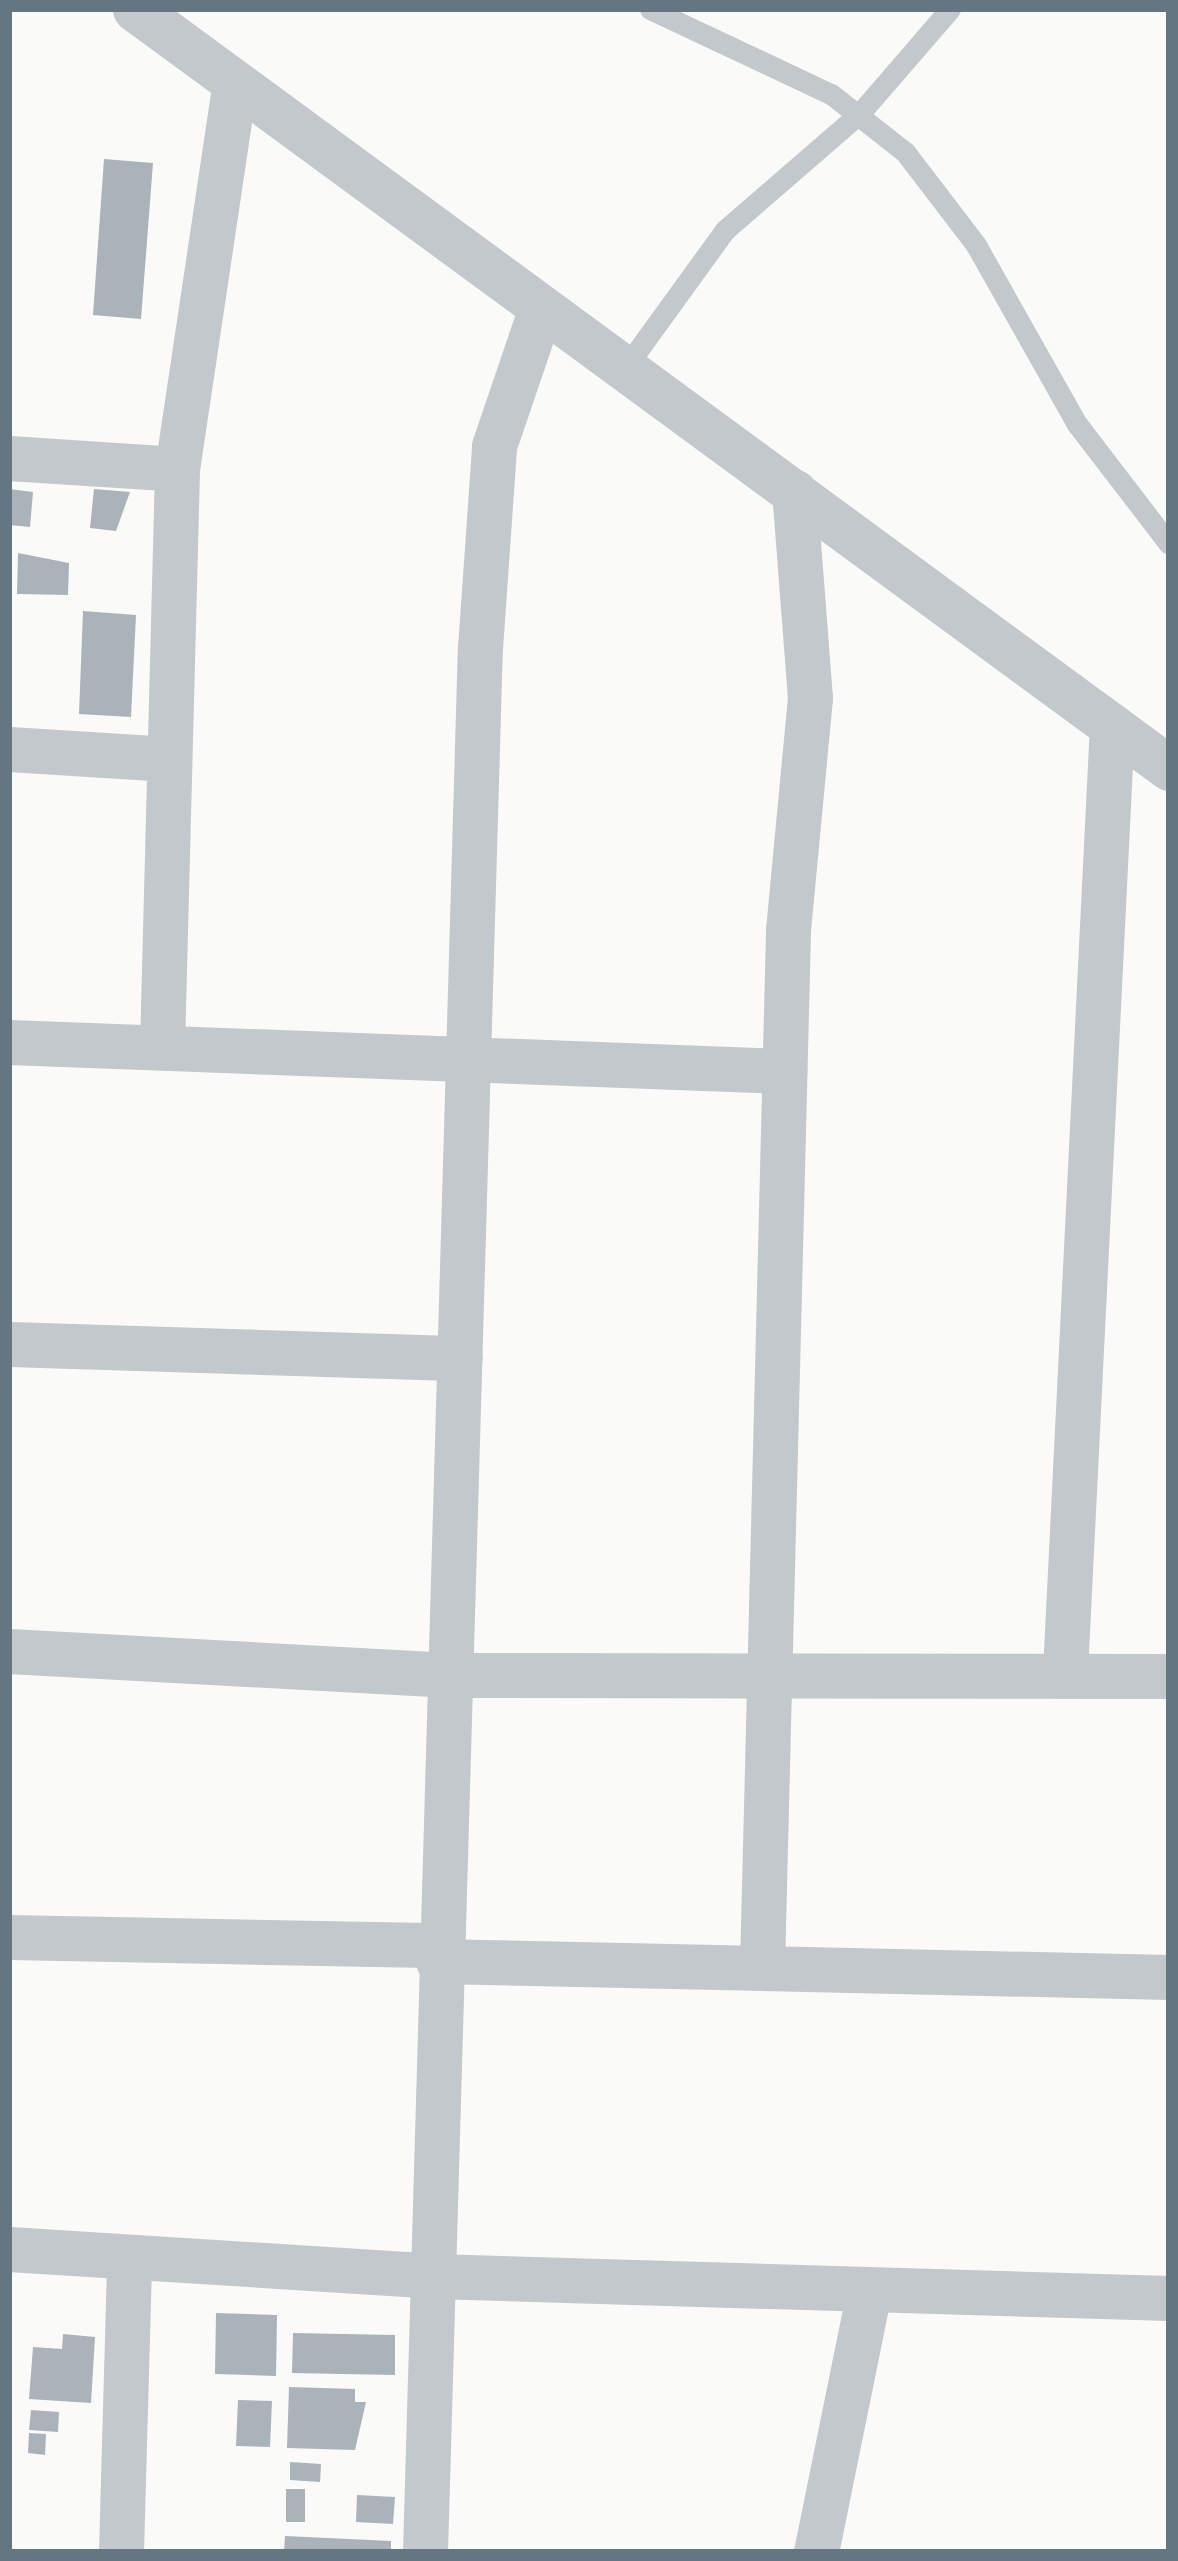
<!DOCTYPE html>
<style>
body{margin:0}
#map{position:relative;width:1178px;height:2561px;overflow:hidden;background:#fafaf8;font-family:"Asap Condensed",sans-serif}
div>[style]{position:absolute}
.building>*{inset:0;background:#aab3b9}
.service>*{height:21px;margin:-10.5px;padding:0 10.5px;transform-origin:10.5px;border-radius:10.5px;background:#c3c8cc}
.minor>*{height:45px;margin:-22.5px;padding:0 22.5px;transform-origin:22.5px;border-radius:22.5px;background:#c3c8cc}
span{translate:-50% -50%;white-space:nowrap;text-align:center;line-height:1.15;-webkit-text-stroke:12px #fff;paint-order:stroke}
.frame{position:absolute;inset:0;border:12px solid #657683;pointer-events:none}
</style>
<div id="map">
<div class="building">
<i style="clip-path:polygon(104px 159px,153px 163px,141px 319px,93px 315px)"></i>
<i style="clip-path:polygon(9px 489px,33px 492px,30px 527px,9px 525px)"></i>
<i style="clip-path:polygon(94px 489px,130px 492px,116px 531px,90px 528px)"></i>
<i style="clip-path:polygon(18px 553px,69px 563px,68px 595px,17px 594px)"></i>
<i style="clip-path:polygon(83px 611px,136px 615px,131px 717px,79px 714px)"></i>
<i style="clip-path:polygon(216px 2313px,277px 2315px,276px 2376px,215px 2374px)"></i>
<i style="clip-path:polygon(293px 2333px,395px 2335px,395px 2375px,292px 2373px)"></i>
<i style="clip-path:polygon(63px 2334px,95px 2337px,91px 2403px,29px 2399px,33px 2347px,62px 2349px)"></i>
<i style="clip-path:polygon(289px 2387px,355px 2389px,355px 2402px,366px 2402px,355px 2450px,287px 2448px)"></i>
<i style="clip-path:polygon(238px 2400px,272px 2401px,270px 2447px,236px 2446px)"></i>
<i style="clip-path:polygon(31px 2410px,59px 2412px,58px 2432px,29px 2430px)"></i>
<i style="clip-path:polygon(29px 2433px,46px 2434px,45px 2455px,28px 2453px)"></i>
<i style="clip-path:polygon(290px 2462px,321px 2464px,320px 2482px,290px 2480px)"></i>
<i style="clip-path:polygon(286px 2489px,305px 2489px,305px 2522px,286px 2522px)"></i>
<i style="clip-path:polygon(357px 2495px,395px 2497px,393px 2524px,356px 2522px)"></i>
<i style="clip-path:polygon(285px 2536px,391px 2541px,391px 2552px,284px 2552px)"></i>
</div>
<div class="service">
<i style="left:650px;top:9px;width:200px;rotate:25.2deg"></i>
<i style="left:831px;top:94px;width:94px;rotate:38.1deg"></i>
<i style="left:905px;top:152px;width:117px;rotate:52.6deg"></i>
<i style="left:976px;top:245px;width:206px;rotate:60.6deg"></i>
<i style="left:1077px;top:424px;width:151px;rotate:52.5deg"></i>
<i style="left:625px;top:368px;width:170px;rotate:-54.1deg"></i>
<i style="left:725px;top:230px;width:180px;rotate:-40.9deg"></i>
<i style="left:861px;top:112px;width:136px;rotate:-49.2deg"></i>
</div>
<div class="minor">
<i style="left:135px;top:9px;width:1283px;rotate:36.28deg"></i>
<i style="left:9px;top:458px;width:168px;rotate:3.7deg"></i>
<i style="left:9px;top:749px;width:160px;rotate:3.6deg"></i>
<i style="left:9px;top:1042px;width:776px;rotate:2.14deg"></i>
<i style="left:162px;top:1047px;width:578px;rotate:-88.51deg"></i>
<i style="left:177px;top:469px;width:390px;rotate:-81.5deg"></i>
<i style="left:9px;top:1344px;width:451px;rotate:1.8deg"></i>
<i style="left:9px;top:1651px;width:438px;rotate:3.1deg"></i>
<i style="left:446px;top:1675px;width:723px;rotate:0.08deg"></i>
<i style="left:1065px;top:1672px;width:947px;rotate:-87.16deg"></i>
<i style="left:9px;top:1937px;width:431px;rotate:1.1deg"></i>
<i style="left:438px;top:1961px;width:731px;rotate:1.25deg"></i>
<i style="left:762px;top:1966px;width:1036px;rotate:-88.56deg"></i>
<i style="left:788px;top:930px;width:233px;rotate:-84.6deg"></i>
<i style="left:810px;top:698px;width:207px;rotate:-94.4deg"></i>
<i style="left:9px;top:2249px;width:425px;rotate:3.6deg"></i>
<i style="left:433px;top:2276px;width:736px;rotate:1.71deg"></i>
<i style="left:121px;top:2552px;width:295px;rotate:-88.4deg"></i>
<i style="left:425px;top:2552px;width:1905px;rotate:-88.35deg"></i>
<i style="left:480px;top:648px;width:202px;rotate:-86deg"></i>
<i style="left:494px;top:446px;width:146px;rotate:-71.2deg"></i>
<i style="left:816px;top:2552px;width:266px;rotate:-78.5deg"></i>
</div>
<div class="frame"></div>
</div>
